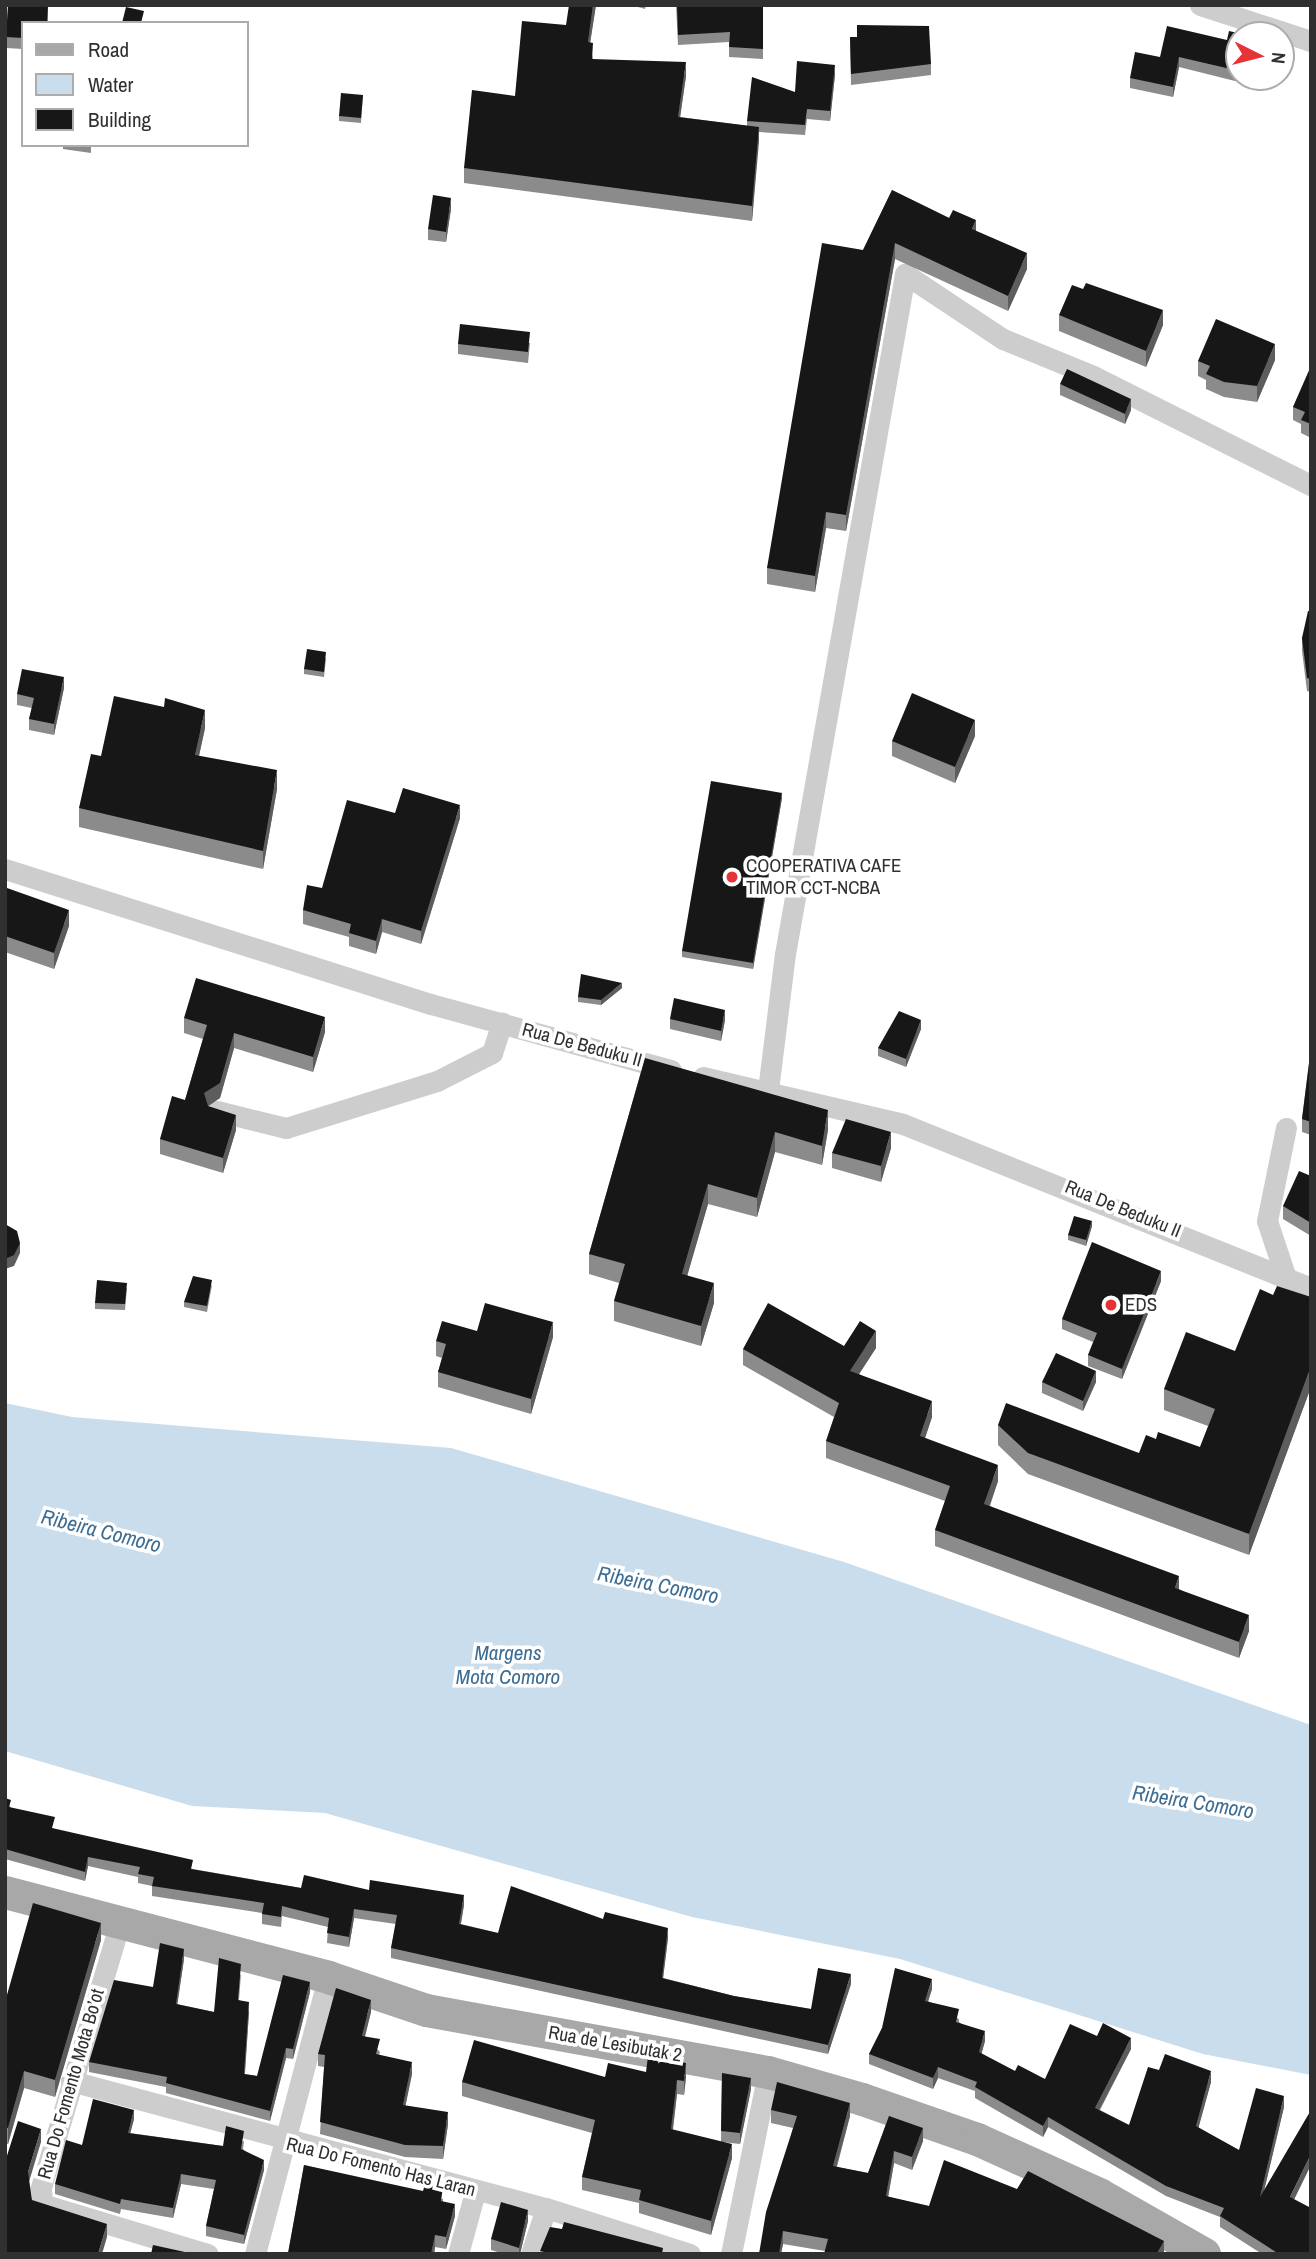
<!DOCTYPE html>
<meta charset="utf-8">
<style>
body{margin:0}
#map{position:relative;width:1316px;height:2259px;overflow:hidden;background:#fff;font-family:"Archivo Narrow",sans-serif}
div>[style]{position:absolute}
.water>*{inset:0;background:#caddec}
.street>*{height:21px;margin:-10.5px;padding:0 10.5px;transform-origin:10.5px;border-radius:10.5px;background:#cdcdcd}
.primary>*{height:33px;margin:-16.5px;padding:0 16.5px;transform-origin:16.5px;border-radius:16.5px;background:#a8a8a8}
.wall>*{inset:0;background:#8b8b8b}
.shaded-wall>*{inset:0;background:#5d5d5d}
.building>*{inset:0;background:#171717}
.dots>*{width:19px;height:19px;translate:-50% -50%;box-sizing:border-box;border:4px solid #fff;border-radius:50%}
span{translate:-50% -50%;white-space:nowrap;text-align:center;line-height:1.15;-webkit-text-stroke:7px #fff;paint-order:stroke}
.poi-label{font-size:19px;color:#303030}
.left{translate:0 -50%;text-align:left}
.street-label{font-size:19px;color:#303030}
.water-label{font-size:21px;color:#3d6d93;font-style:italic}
.frame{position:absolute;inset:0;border:7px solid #303030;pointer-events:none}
.legend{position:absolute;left:21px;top:21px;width:228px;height:126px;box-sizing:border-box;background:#fff;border:2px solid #acacac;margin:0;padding:9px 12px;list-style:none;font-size:21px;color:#303030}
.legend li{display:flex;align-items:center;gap:14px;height:35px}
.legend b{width:35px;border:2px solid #acacac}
.north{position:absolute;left:1225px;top:21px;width:70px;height:70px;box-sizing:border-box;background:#fff;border:2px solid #acacac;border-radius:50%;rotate:96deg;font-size:19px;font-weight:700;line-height:28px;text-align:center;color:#303030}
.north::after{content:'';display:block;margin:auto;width:24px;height:32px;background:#e63336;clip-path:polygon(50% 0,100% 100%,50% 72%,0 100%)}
</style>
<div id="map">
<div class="water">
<i style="clip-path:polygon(5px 1403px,72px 1417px,451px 1448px,844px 1562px,1311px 1725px,1311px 2075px,1203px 2054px,900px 1959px,692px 1917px,325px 1813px,192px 1806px,5px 1751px)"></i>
</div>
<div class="street">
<i style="left:1200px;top:5px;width:117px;rotate:18deg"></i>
<i style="left:5px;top:869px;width:447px;rotate:17.6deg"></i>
<i style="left:431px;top:1004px;width:249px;rotate:15.4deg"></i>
<i style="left:703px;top:1077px;width:205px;rotate:13.2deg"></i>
<i style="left:903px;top:1124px;width:440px;rotate:21.9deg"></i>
<i style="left:768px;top:1090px;width:137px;rotate:-82.9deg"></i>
<i style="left:785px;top:954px;width:691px;rotate:-79.99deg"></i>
<i style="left:905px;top:274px;width:118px;rotate:33.6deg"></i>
<i style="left:1003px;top:339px;width:97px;rotate:22.3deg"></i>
<i style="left:1093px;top:376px;width:244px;rotate:26.6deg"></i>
<i style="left:217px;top:1111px;width:71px;rotate:13.8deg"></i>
<i style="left:286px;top:1128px;width:158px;rotate:-17.3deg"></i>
<i style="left:437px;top:1081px;width:62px;rotate:-27deg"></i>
<i style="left:492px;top:1053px;width:32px;rotate:-72deg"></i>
<i style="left:1285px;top:1275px;width:57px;rotate:-108.4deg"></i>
<i style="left:1267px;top:1221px;width:95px;rotate:-78.5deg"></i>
<i style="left:121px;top:1919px;width:281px;rotate:106.6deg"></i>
<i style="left:41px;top:2188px;width:16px;rotate:86deg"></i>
<i style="left:42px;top:2204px;width:173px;rotate:16.8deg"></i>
<i style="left:71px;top:2081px;width:492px;rotate:15deg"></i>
<i style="left:546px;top:2208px;width:151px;rotate:17.7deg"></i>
<i style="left:255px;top:2254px;width:286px;rotate:-75.2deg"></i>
<i style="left:458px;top:2254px;width:64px;rotate:-74.7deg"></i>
<i style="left:531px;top:2254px;width:48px;rotate:-71.9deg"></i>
<i style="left:731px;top:2254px;width:186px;rotate:-78.5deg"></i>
</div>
<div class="primary">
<i style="left:5px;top:1892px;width:334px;rotate:14.7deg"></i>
<i style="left:328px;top:1977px;width:103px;rotate:18.6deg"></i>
<i style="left:426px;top:2010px;width:348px;rotate:10.3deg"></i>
<i style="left:768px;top:2072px;width:98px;rotate:16deg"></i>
<i style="left:862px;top:2099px;width:122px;rotate:19.2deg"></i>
<i style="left:977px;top:2139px;width:134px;rotate:24.3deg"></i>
<i style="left:1099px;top:2194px;width:121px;rotate:29.7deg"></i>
</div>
<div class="wall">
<i style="clip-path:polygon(8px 5px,48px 5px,48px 23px,23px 23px,23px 49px,6px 48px)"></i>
<i style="clip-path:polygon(596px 5px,590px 42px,593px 59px,686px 76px,680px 117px,747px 126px,747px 121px,795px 92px,835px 75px,830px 121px,807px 119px,805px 135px,759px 132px,752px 221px,464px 183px,464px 168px,566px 25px)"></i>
<i style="clip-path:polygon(631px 5px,646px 5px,645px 9px)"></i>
<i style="clip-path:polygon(676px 5px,763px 5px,763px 59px,729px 57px,729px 42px,678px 45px)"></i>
<i style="clip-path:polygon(1239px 35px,1239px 77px,1252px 77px,1251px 85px,1179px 67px,1173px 97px,1130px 88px,1130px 78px,1160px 57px,1227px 40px)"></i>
<i style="clip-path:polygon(850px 37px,931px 64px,931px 75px,851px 85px)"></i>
<i style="clip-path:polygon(363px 95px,361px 123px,339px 121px,339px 116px)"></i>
<i style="clip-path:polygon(1311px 118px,1311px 137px,1309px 137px,1309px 127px)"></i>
<i style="clip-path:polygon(63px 145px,91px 145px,91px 153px,63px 149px)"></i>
<i style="clip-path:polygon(892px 190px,976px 231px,1027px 269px,1008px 311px,895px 259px,846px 531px,826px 528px,815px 592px,767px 584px,767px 568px,863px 250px)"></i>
<i style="clip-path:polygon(451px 209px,446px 242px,428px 240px,428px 229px)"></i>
<i style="clip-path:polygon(1059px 315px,1163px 325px,1146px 367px,1059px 331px)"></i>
<i style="clip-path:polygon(530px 343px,528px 363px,458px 354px,458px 344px)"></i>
<i style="clip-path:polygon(1275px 360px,1257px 402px,1224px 397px,1206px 389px,1206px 380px,1198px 376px,1198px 361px)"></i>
<i style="clip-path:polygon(1311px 366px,1311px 438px,1301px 433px,1301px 424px,1293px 420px,1293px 407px)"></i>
<i style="clip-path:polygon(1060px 384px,1131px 410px,1125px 424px,1060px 395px)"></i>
<i style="clip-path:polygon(1311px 611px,1311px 692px,1307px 691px,1302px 651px,1302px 638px)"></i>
<i style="clip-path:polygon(326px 658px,324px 677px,304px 674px,304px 669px)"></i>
<i style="clip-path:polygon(64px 688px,54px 735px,29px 730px,29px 719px,32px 708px,17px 705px,17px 694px)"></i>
<i style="clip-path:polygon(205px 728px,199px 756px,277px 789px,263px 869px,79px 827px,79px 808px,101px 756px)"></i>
<i style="clip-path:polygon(975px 736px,955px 783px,892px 756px,892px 741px)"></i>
<i style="clip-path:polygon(782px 798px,753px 969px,682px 957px,682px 951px)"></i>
<i style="clip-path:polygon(395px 813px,460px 818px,421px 944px,382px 932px,376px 954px,349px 946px,349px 937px,303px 924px,303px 910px,322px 888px)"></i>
<i style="clip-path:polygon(5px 893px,69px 926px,54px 969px,5px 952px)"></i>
<i style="clip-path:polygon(622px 988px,601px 1005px,578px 1002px,578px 997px)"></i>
<i style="clip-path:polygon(184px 1018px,325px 1032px,313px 1072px,234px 1048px,220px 1098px,208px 1106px,236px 1130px,223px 1173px,160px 1154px,160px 1139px,185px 1100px,203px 1039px,184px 1033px)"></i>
<i style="clip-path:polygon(670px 1019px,725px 1020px,721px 1041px,670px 1029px)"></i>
<i style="clip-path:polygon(921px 1029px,906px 1067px,878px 1056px,878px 1048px)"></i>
<i style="clip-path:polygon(1311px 1047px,1311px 1135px,1302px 1132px,1302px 1119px)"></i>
<i style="clip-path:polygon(645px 1058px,828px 1130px,822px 1165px,775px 1152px,757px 1217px,708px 1204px,687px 1275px,714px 1303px,701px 1346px,614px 1321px,614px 1301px,619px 1283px,589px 1274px,589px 1254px)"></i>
<i style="clip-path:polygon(891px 1148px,881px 1182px,832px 1168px,832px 1153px)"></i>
<i style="clip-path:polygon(1311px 1176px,1311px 1236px,1283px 1219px,1283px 1206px)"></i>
<i style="clip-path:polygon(1092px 1226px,1086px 1246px,1068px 1240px,1068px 1235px)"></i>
<i style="clip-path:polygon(1161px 1281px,1122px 1379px,1088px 1366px,1088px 1355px,1093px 1342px,1062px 1329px,1062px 1319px)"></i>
<i style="clip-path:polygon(212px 1285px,207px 1312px,184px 1307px,184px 1302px)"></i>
<i style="clip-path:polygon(127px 1288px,125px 1310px,95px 1309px,95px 1303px)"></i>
<i style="clip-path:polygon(1273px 1295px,1311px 1297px,1311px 1387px,1249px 1555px,1028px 1474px,998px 1445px,998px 1425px,1139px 1453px,1156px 1439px,1200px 1447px,1208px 1426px,1164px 1410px,1164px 1389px,1235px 1351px)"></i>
<i style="clip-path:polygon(477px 1331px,553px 1337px,531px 1414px,438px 1387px,438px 1372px,442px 1358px,436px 1356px,436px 1341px)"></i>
<i style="clip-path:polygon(844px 1346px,876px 1348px,859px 1374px,932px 1417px,925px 1438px,998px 1481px,990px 1506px,1179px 1589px,1249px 1631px,1239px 1658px,935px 1546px,935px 1530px,945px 1501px,826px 1458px,826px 1441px,834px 1417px,743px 1365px,743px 1349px)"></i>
<i style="clip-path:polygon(1042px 1382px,1096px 1382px,1083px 1411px,1042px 1393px)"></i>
<i style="clip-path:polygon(5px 1798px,11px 1808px,54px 1829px,193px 1869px,301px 1888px,369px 1890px,464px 1905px,461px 1924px,498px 1933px,603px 1919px,668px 1938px,663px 1978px,734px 1996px,811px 2009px,851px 1984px,828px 2054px,391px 1958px,391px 1948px,396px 1924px,354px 1918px,349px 1947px,327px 1943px,328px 1927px,282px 1916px,281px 1927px,262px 1924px,262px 1913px,152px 1896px,152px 1886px,138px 1883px,138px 1877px,88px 1866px,85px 1881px,5px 1859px)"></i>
<i style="clip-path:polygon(101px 1940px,55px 2097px,24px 2088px,8px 2144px,5px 2144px,5px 2002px)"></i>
<i style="clip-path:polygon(184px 1959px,177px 2004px,214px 2012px,241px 1974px,239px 2000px,249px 2012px,245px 2074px,257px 2076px,310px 1992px,293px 2059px,286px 2058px,270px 2121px,166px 2093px,166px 2087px,89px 2072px,89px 2062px,153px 1987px)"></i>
<i style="clip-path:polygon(932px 1989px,928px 2001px,959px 2019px,959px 2022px,985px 2041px,981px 2054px,1015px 2071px,1045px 2079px,1097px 2036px,1131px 2049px,1100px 2110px,1129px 2125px,1159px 2070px,1211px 2082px,1198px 2128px,1239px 2150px,1284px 2107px,1264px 2190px,1294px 2199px,1311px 2254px,1262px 2254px,1220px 2227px,1220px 2217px,1166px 2196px,1048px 2127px,1043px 2137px,975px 2098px,975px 2091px,938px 2078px,933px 2089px,869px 2064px,869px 2054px,882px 2028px)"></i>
<i style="clip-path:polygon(371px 2012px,365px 2036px,380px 2052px,379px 2055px,412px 2074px,405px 2106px,448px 2124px,443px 2159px,405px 2157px,320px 2134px,324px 2067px,318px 2066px,318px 2054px)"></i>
<i style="clip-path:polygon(646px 2072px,686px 2077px,684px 2095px,677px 2094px,673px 2130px,721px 2142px,722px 2073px,751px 2089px,740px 2144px,722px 2142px,732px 2158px,711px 2235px,639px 2213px,639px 2203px,582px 2190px,582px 2177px,592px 2133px,462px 2096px,462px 2082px,605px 2077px)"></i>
<i style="clip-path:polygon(771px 2110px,850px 2116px,837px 2167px,868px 2173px,889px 2116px,923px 2141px,912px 2170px,894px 2163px,888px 2197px,929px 2206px,1017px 2189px,1164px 2241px,825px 2251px,783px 2244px,781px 2254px,759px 2254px,793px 2128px,771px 2123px)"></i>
<i style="clip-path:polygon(134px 2119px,130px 2133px,223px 2146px,244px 2141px,243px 2149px,264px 2170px,244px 2244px,206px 2236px,206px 2226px,214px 2189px,181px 2184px,173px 2218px,121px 2209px,120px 2214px,55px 2194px,55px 2184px,82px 2145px)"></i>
<i style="clip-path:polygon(304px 2165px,443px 2199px,443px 2202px,455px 2216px,446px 2249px,435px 2247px,434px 2254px,288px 2254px)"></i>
<i style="clip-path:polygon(528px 2221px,520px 2254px,504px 2254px,491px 2250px,491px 2239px)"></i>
</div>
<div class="shaded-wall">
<i style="clip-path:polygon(593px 5px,596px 5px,588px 57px,588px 42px)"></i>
<i style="clip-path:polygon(1179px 57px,1179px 67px,1173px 97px,1173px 87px)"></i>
<i style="clip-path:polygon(686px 62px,686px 76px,678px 132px,678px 117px)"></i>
<i style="clip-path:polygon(835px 65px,835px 75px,830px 121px,830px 111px)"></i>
<i style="clip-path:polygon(759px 127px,759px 142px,752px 221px,752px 206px)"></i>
<i style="clip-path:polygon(451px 198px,451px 209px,446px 242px,446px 232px)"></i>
<i style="clip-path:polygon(976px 220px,976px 235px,972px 229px)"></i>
<i style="clip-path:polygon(895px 243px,895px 259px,846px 531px,846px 515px)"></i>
<i style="clip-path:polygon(1027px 253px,1027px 269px,1008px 311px,1008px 296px)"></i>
<i style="clip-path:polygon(1163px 310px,1163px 325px,1146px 367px,1146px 351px)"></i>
<i style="clip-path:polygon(1275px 344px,1275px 360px,1257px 402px,1257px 386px)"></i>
<i style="clip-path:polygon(1131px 399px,1131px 410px,1125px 424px,1125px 414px)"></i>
<i style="clip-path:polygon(826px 512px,826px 528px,815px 592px,815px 576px)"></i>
<i style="clip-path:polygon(64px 677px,64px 688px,54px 735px,54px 724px)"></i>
<i style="clip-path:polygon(205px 710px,205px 728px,195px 774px,195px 755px)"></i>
<i style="clip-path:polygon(975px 720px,975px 736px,955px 783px,955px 767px)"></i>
<i style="clip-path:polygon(277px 770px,277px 789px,263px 869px,263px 851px)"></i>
<i style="clip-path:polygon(782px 793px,782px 798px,753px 969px,753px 963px)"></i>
<i style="clip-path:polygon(460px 805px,460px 818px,421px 944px,421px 931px)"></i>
<i style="clip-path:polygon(69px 910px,69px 926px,54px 969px,54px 953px)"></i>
<i style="clip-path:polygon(382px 919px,382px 932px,376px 954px,376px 941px)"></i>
<i style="clip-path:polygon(622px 983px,622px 988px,601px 1005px,601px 1000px)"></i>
<i style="clip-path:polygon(725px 1010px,725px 1020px,721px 1041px,721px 1031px)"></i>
<i style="clip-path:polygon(325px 1017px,325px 1032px,313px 1072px,313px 1057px)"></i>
<i style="clip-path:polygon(921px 1020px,921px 1029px,906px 1067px,906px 1059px)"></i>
<i style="clip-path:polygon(234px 1033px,234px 1048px,220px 1098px,204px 1109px,204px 1093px)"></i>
<i style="clip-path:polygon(828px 1110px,828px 1130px,822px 1165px,822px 1146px)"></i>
<i style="clip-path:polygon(236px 1115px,236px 1130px,223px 1173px,223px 1158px)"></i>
<i style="clip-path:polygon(775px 1132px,775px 1152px,757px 1217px,757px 1198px)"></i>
<i style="clip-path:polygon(891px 1132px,891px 1148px,881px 1182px,881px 1166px)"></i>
<i style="clip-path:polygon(708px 1184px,708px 1204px,682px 1294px,682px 1274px)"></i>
<i style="clip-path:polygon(1092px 1221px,1092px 1226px,1086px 1246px,1086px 1240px)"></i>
<i style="clip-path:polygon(20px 1243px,20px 1253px,14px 1266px,5px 1269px,5px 1259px)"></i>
<i style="clip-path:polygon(1161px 1271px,1161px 1281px,1122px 1379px,1122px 1369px)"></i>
<i style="clip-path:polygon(714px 1283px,714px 1303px,701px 1346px,701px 1326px)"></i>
<i style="clip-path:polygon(553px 1322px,553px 1337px,531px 1414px,531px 1399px)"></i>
<i style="clip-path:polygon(876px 1331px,876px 1348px,850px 1388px,850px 1371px)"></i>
<i style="clip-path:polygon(1311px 1366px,1311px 1387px,1249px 1555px,1249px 1534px)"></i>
<i style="clip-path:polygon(1096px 1371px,1096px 1382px,1083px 1411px,1083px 1401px)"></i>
<i style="clip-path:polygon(932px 1401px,932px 1417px,920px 1453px,920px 1436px)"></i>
<i style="clip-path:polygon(998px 1465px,998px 1481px,984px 1521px,984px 1504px)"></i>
<i style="clip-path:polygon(1179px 1576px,1179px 1593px,1175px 1588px)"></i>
<i style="clip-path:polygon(1249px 1615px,1249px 1631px,1239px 1658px,1239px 1642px)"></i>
<i style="clip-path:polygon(88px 1857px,88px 1866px,85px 1881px,85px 1872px)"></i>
<i style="clip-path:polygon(464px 1895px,464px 1905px,459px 1934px,459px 1924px)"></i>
<i style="clip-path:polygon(354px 1909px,354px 1918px,349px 1947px,349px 1937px)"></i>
<i style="clip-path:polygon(101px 1923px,101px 1940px,55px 2097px,55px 2080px)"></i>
<i style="clip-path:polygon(668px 1928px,668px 1938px,662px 1987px,662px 1978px)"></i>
<i style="clip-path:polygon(184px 1949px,184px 1959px,176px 2014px,176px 2004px)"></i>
<i style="clip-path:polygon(851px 1974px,851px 1984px,828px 2054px,828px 2045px)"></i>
<i style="clip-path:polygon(932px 1979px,932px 1989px,925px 2011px,925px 2001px)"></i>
<i style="clip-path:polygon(310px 1982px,310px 1992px,293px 2059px,293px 2049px)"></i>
<i style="clip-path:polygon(371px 2000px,371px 2012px,362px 2048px,362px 2036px)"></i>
<i style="clip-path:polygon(249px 2002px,249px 2012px,244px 2084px,244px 2074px)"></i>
<i style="clip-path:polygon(985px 2031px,985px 2041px,979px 2063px,979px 2052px)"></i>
<i style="clip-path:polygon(1131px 2038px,1131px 2049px,1095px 2118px,1095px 2108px)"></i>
<i style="clip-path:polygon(286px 2048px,286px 2058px,270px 2121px,270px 2111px)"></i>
<i style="clip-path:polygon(412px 2062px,412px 2074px,403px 2118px,403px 2105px)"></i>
<i style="clip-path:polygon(686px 2063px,686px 2077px,684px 2095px,684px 2081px)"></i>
<i style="clip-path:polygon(938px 2067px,938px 2078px,933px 2089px,933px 2078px)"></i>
<i style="clip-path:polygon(24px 2071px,24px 2088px,8px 2144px,8px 2128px)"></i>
<i style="clip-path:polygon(1211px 2071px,1211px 2082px,1196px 2137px,1196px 2126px)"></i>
<i style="clip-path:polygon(751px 2078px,751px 2089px,740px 2144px,740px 2133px)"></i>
<i style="clip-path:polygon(677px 2080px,677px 2094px,671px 2143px,671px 2129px)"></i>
<i style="clip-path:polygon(1284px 2096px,1284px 2107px,1260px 2208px,1260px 2197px)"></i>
<i style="clip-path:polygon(850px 2103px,850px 2116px,833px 2179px,833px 2166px)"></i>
<i style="clip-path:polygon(134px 2110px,134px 2119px,128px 2142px,128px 2133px)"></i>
<i style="clip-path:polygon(448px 2112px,448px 2124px,443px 2159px,443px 2146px)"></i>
<i style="clip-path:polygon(1048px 2117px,1048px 2127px,1043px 2137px,1043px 2126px)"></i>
<i style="clip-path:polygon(923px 2128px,923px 2141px,912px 2170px,912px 2157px)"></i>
<i style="clip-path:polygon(41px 2129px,41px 2142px,28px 2185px,28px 2172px)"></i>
<i style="clip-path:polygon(732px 2144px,732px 2158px,711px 2235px,711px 2221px)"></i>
<i style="clip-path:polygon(894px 2151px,894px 2163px,886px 2209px,886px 2196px)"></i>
<i style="clip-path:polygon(1311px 2154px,1311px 2165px,1290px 2208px,1290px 2197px)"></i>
<i style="clip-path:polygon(264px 2160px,264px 2170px,244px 2244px,244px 2235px)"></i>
<i style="clip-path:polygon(181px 2174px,181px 2184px,173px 2218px,173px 2208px)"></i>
<i style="clip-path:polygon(455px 2204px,455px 2216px,446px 2249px,446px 2237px)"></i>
<i style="clip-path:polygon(528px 2210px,528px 2221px,520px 2254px,519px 2254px,519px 2248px)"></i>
<i style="clip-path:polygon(107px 2224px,107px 2237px,102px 2254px,98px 2254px)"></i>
<i style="clip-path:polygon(783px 2231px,783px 2244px,781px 2254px,779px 2254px)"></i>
<i style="clip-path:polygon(435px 2235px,435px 2247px,434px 2254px,431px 2254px)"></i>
<i style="clip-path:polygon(1164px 2241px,1164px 2253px,1157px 2254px)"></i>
</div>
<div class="building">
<i style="clip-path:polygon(8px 5px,48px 5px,47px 23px,23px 23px,23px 38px,6px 37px)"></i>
<i style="clip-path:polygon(569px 5px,593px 5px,588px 42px,593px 43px,592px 59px,686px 62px,678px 117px,759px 127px,752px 206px,464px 168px,472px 90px,515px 96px,522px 21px,566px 25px)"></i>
<i style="clip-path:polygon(677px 5px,763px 5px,763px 49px,729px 47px,730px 32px,678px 35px)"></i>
<i style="clip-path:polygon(126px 7px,144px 11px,141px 23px,122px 23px)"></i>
<i style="clip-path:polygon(857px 25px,929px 26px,931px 64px,851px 74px,850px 37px,857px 37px)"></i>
<i style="clip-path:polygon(1167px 26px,1227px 40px,1229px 31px,1247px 35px,1239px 35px,1239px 71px,1179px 57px,1173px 87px,1130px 78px,1135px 52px,1160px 57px)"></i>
<i style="clip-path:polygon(797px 61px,835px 65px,830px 111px,807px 109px,805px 125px,747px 121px,752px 77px,795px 92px)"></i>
<i style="clip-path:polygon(341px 93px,363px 95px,361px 118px,339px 116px)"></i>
<i style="clip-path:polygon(892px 190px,949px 218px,953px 210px,976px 220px,972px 229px,1027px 253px,1008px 296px,895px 243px,846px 515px,826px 512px,815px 576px,767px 568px,822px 243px,863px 250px)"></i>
<i style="clip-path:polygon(433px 195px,451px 198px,446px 232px,428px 229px)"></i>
<i style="clip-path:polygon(1086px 283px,1163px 310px,1146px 351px,1059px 315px,1072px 285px,1083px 289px)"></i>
<i style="clip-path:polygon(1216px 319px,1275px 344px,1257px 386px,1224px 382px,1206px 374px,1210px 366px,1198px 361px)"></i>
<i style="clip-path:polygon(460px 324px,530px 332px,528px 352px,458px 344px)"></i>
<i style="clip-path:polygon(1311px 366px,1311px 424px,1301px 420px,1305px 412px,1293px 407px)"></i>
<i style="clip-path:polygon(1067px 369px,1131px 399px,1125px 414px,1060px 384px)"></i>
<i style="clip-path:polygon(1308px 611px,1311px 611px,1311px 679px,1307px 678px,1302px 638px)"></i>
<i style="clip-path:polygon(307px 649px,326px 652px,324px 672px,304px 669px)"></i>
<i style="clip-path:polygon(22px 669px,64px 677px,54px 724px,29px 719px,34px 698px,17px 694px)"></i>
<i style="clip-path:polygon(912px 693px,975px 720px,955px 767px,892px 741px)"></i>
<i style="clip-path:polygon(114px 696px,164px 707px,165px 698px,205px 710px,195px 755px,277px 770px,263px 851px,79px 808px,91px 754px,101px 756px)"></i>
<i style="clip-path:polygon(711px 781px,782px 793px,753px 963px,682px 951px)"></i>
<i style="clip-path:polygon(403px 788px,460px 805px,421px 931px,382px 919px,376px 941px,349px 933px,351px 924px,303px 910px,307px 885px,322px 888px,347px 800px,395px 813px)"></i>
<i style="clip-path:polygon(7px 888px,69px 910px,54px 953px,5px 936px,5px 893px)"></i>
<i style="clip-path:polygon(581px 974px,622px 983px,601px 1000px,578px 997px)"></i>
<i style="clip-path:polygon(196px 978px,325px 1017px,313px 1057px,234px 1033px,220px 1083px,204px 1093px,208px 1106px,236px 1115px,223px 1158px,160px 1139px,172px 1096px,185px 1100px,207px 1025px,184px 1018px)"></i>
<i style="clip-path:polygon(674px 998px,725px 1010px,721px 1031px,670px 1019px)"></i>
<i style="clip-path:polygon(899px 1011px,921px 1020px,906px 1059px,878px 1048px)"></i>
<i style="clip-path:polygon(1311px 1047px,1311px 1122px,1302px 1119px)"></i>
<i style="clip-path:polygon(645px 1058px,828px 1110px,822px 1146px,775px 1132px,757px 1198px,708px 1184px,682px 1274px,714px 1283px,701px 1326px,614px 1301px,625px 1264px,589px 1254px)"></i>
<i style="clip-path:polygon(846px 1119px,891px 1132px,881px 1166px,832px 1153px)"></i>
<i style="clip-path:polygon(1299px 1171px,1311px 1176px,1311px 1223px,1283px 1206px)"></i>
<i style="clip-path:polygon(1074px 1216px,1092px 1221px,1086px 1240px,1068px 1235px)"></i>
<i style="clip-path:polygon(5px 1224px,17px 1231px,20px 1243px,14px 1255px,5px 1259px)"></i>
<i style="clip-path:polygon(1092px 1242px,1161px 1271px,1122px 1369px,1088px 1355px,1097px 1333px,1062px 1319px)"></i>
<i style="clip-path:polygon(193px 1276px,212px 1280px,207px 1306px,184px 1302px)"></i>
<i style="clip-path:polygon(97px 1280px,127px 1283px,125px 1304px,95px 1303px)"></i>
<i style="clip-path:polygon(1277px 1286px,1311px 1297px,1311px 1366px,1249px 1534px,1028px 1453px,998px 1425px,1006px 1403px,1139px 1453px,1146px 1435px,1156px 1439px,1158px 1432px,1200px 1447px,1215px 1409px,1164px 1389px,1186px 1332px,1235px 1351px,1260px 1289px,1273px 1295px)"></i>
<i style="clip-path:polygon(485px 1303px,553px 1322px,531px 1399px,438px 1372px,446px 1344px,436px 1341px,442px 1321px,477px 1331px)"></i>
<i style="clip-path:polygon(768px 1303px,844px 1346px,860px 1321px,876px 1331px,850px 1371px,932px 1401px,920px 1436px,998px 1465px,984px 1504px,1179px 1576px,1175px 1588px,1249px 1615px,1239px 1642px,935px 1530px,950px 1486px,826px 1441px,839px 1403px,743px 1349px)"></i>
<i style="clip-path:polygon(1056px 1353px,1096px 1371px,1083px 1401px,1042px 1382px)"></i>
<i style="clip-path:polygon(5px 1798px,11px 1800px,9px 1807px,55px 1817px,52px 1828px,193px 1860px,191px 1869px,301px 1888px,304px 1875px,369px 1890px,370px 1880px,464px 1895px,459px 1924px,498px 1933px,511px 1886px,603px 1919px,605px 1912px,668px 1928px,662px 1978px,734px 1996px,811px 2009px,818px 1968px,851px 1974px,828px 2045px,391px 1948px,397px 1915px,354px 1909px,349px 1937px,327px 1933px,329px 1918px,282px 1906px,281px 1917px,262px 1914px,264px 1903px,152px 1886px,154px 1877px,138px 1874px,140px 1867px,88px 1857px,85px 1872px,5px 1849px)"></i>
<i style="clip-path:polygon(33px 1903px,101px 1923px,55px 2080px,24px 2071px,8px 2128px,5px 2127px,5px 2002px)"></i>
<i style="clip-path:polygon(160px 1943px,184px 1949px,176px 2004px,214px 2012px,219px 1958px,241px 1964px,238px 2000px,249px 2002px,244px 2074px,257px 2076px,283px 1975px,310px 1982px,293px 2049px,286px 2048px,270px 2111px,166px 2083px,167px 2077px,89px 2062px,114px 1980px,153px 1987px)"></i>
<i style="clip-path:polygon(895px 1968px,932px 1979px,925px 2001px,959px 2009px,956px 2022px,985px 2031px,979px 2052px,1015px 2071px,1018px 2065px,1045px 2079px,1070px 2024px,1097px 2036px,1103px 2023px,1131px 2038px,1095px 2108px,1129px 2125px,1148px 2067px,1159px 2070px,1165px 2054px,1211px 2071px,1196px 2126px,1239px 2150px,1256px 2088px,1284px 2096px,1260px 2197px,1311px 2110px,1311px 2154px,1290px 2197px,1311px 2208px,1311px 2254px,1279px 2254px,1220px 2216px,1224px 2208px,1166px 2186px,1048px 2117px,1043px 2126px,975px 2087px,977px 2082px,938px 2067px,933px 2078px,869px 2054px,882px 2028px)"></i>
<i style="clip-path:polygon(336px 1988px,371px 2000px,362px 2036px,380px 2039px,376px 2054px,412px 2062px,403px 2105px,448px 2112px,443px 2146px,405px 2145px,320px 2122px,325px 2055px,318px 2054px)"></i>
<i style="clip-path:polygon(474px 2040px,605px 2077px,608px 2063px,646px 2072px,648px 2056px,686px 2063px,684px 2081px,677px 2080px,671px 2129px,732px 2144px,711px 2221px,639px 2200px,641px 2190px,582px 2177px,595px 2120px,462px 2082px)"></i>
<i style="clip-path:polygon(722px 2073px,751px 2078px,740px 2133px,721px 2131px)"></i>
<i style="clip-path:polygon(777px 2082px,850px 2103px,833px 2166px,868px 2173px,889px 2116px,923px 2128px,912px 2157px,894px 2151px,886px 2196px,929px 2206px,944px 2160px,1017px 2189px,1028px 2171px,1164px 2241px,1157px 2254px,824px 2254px,828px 2239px,783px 2231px,779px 2254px,759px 2254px,766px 2212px,797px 2116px,771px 2110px)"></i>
<i style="clip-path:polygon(93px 2099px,134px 2110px,128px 2133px,223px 2146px,226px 2126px,244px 2131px,241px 2149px,264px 2160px,244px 2235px,206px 2226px,216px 2180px,181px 2174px,173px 2208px,121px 2199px,120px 2204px,55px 2184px,66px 2140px,82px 2145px)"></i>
<i style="clip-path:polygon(18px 2121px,41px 2129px,28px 2172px,32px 2200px,107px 2224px,98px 2254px,70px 2254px,66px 2253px,66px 2254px,5px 2254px,5px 2162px)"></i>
<i style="clip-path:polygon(304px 2165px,423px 2191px,425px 2184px,443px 2187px,441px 2201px,455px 2204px,446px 2237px,435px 2235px,431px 2254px,294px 2254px,288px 2253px)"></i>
<i style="clip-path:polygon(501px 2202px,528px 2210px,519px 2248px,491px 2239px)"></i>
<i style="clip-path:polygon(564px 2222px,663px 2248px,662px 2254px,552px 2254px,540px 2251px,550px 2227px,562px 2229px)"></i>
<i style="clip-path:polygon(153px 2245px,194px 2254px,151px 2254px)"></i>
</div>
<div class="dots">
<i style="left:732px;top:877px;background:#e63336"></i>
<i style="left:1111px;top:1305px;background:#e63336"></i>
</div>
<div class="poi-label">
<span class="left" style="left:746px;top:877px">COOPERATIVA CAFE<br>TIMOR CCT-NCBA</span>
<span class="left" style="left:1125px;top:1305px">EDS</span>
</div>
<div class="street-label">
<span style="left:582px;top:1045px;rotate:15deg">Rua De Beduku II</span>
<span style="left:1123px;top:1209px;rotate:22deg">Rua De Beduku II</span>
<span style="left:615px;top:2044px;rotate:10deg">Rua de Lesibutak 2</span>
<span style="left:71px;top:2084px;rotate:-74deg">Rua Do Fomento Mota Bo’ot</span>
<span style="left:381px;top:2167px;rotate:14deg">Rua Do Fomento Has Laran</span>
</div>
<div class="water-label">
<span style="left:101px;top:1531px;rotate:14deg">Ribeira Comoro</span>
<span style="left:658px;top:1585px;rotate:11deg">Ribeira Comoro</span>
<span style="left:508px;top:1665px">Margens<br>Mota Comoro</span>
<span style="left:1193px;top:1802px;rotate:9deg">Ribeira Comoro</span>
</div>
<div class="frame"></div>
<ul class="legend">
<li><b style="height:9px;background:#a8a8a8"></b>Road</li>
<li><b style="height:19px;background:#caddec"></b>Water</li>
<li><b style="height:19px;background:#171717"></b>Building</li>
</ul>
<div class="north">N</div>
</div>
